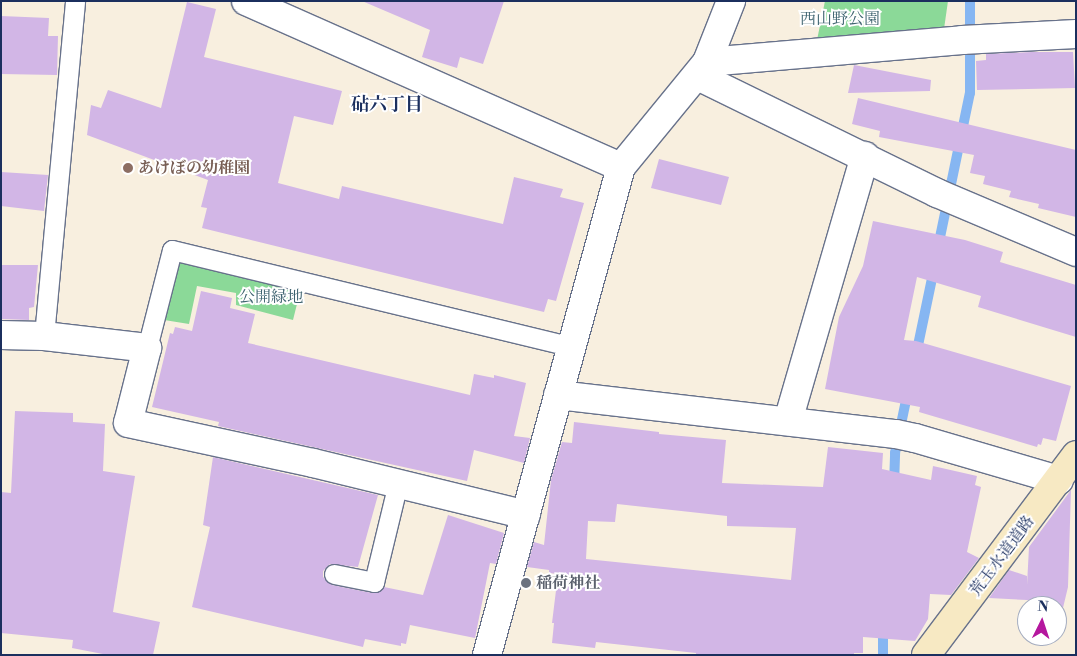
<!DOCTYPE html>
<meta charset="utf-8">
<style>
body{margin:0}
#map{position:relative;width:1077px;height:656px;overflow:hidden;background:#f8efdf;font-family:"Libre Bodoni","Noto Serif JP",serif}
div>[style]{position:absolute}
.green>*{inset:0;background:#8bd998}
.stream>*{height:10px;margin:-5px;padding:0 5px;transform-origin:5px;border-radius:5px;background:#86b6f2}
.building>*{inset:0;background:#d2b6e6}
.roads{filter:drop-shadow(1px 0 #68728b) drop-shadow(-1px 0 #68728b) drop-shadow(0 1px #68728b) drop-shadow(0 -1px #68728b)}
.lane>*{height:19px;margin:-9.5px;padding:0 9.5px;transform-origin:9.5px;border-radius:9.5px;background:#fff}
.street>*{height:28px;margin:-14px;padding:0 14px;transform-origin:14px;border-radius:14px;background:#fff}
.secondary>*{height:28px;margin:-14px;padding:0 14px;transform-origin:14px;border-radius:14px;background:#f7e9c3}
.dots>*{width:14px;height:14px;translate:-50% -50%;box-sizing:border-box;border:2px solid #fff;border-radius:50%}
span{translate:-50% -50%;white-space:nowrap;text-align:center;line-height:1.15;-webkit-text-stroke:4px #fff;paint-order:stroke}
.park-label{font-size:16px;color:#3d626f}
.education-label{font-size:16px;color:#785e54;font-weight:700}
.left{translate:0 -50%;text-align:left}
.street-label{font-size:16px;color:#1b2f5e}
.worship-label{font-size:16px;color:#5b616d;font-weight:700}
.neighbourhood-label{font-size:18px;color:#1b2f5e;font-weight:700}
.frame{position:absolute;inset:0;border:2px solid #1b2f5e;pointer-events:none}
.north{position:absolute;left:1017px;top:596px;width:50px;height:50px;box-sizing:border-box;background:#fff;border:1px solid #a4acbf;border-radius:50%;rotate:4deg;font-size:14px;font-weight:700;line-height:20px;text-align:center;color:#1b2f5e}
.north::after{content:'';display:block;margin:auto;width:18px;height:22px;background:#b5179e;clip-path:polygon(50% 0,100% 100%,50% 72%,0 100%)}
</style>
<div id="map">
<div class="green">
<i style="clip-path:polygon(825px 1px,948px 1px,944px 29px,817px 40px)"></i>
<i style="clip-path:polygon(175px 255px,301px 288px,293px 320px,236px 305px,236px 293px,197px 286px,189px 324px,158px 319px)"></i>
</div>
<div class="stream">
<i style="left:938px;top:247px;width:157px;rotate:-78.3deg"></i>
<i style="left:970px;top:93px;width:92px;rotate:-90deg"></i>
<i style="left:916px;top:355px;width:88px;rotate:-78.2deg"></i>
<i style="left:894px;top:485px;width:32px;rotate:-88deg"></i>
<i style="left:895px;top:453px;width:63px;rotate:-78.2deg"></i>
<i style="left:883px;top:655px;width:28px;rotate:-90deg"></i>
</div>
<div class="building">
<i style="clip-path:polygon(362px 1px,504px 1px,483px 64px,460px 57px,457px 68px,422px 57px,430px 30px)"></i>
<i style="clip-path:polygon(187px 2px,216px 9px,204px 57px,342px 91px,333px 125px,294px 116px,278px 183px,339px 199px,342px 186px,503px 224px,514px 177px,563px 189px,560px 197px,584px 203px,556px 301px,548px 299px,544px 312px,202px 228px,207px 208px,201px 207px,208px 180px,87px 135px,91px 105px,101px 108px,108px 90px,161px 108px)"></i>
<i style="clip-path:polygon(1px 16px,49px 18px,48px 36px,58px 36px,57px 75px,1px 74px)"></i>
<i style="clip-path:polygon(1032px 52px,1073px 52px,1075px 88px,977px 90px,976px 61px,986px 60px,986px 54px)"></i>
<i style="clip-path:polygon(854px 65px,931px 80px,930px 91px,848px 93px)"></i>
<i style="clip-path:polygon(858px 98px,1076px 150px,1076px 217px,1038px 208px,1039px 204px,1009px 197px,1011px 191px,983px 184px,985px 176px,970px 173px,974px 155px,879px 137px,880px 131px,852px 124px)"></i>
<i style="clip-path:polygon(659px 159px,729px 177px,721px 205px,651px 188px)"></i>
<i style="clip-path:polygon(1px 172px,48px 175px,44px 211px,1px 206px)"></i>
<i style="clip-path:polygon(873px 221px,965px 240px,1003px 252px,1000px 262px,1076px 285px,1076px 337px,978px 307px,981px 296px,917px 277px,904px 340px,916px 341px,1071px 386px,1056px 441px,1043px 438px,1041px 445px,1038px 444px,1037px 447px,919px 412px,920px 407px,825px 389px,839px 317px,863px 266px)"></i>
<i style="clip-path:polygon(1px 265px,38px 265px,34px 307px,29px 308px,29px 320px,1px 319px)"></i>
<i style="clip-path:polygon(201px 291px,232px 298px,230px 308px,255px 314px,248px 343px,470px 395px,474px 374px,494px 378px,494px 375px,526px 383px,514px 436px,530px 438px,524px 463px,474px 450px,467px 481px,218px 426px,219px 422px,152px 407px,170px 333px,173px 334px,175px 327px,192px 331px)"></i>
<i style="clip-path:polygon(15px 411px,73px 413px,73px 422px,105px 424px,103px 471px,135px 476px,113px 612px,160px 622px,153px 655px,108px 655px,72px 648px,73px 640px,1px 633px,1px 492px,11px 493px)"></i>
<i style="clip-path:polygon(evenodd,574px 422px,659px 432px,659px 434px,726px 440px,722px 483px,823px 487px,828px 447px,883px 453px,882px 469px,931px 480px,933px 466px,977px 476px,975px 485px,981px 487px,967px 552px,979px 558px,951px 595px,930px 594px,928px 619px,915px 641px,863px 637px,863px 653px,854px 653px,854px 655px,696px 655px,696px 653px,596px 642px,595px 648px,552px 643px,554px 623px,552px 623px,558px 574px,549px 573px,549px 570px,527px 567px,534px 542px,544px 545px,551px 480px,562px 442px,572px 443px,574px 422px,617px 504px,727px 516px,727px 526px,796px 528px,791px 580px,586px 559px,588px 521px,615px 522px,617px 504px)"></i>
<i style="clip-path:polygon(213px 457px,378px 495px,358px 567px,330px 564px,323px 571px,323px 577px,332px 585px,372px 593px,378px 592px,384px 587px,423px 595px,448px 515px,504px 533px,496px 564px,490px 563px,475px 638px,410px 625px,406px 644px,401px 643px,401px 646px,365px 639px,363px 647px,192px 607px,210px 527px,203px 525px)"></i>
<i style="clip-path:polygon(1071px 490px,1068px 587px,1062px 612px,1057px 611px,1057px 606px,1044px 606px,1027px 600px,989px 598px,1009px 570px,1027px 576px,1027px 585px,1029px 547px)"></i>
</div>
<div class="roads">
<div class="lane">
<i style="left:44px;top:336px;width:336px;rotate:-84.7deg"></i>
<i style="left:147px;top:348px;width:101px;rotate:-75.7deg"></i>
<i style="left:172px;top:250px;width:412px;rotate:13.6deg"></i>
<i style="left:334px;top:574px;width:41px;rotate:11.3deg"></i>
<i style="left:374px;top:582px;width:102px;rotate:-76.4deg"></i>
</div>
<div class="street">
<i style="left:246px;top:1px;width:410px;rotate:23.9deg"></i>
<i style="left:707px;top:62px;width:256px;rotate:-4.9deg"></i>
<i style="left:962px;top:40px;width:114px;rotate:-3deg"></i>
<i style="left:698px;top:76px;width:266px;rotate:26.1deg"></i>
<i style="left:937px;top:193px;width:151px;rotate:23deg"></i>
<i style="left:1px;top:335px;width:43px;rotate:1.3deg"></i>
<i style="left:44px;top:336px;width:104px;rotate:6.6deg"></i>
<i style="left:147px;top:348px;width:77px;rotate:104.2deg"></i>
<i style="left:128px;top:423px;width:189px;rotate:12.2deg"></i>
<i style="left:313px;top:463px;width:219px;rotate:13.7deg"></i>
<i style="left:558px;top:395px;width:340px;rotate:6.6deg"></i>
<i style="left:896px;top:434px;width:19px;rotate:12deg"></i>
<i style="left:915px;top:438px;width:150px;rotate:16.3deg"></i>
<i style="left:788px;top:421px;width:276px;rotate:-73.8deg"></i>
<i style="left:487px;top:655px;width:506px;rotate:-74.65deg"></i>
<i style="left:621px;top:167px;width:136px;rotate:-50.7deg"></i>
<i style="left:707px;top:62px;width:66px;rotate:-68.5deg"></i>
</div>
<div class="secondary">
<i style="left:926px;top:655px;width:250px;rotate:-53.1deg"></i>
</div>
</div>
<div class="dots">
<i style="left:128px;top:168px;background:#8d6e63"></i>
<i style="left:526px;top:583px;background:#6b7280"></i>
</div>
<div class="park-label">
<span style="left:840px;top:19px">西山野公園</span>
<span style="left:271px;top:297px">公開緑地</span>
</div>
<div class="education-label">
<span class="left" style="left:138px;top:168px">あけぼの幼稚園</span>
</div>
<div class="street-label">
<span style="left:1002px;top:556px;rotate:-53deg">荒玉水道道路</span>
</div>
<div class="worship-label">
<span class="left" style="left:536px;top:583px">稲荷神社</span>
</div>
<div class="neighbourhood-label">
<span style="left:387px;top:105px">砧六丁目</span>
</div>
<div class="frame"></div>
<div class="north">N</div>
</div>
